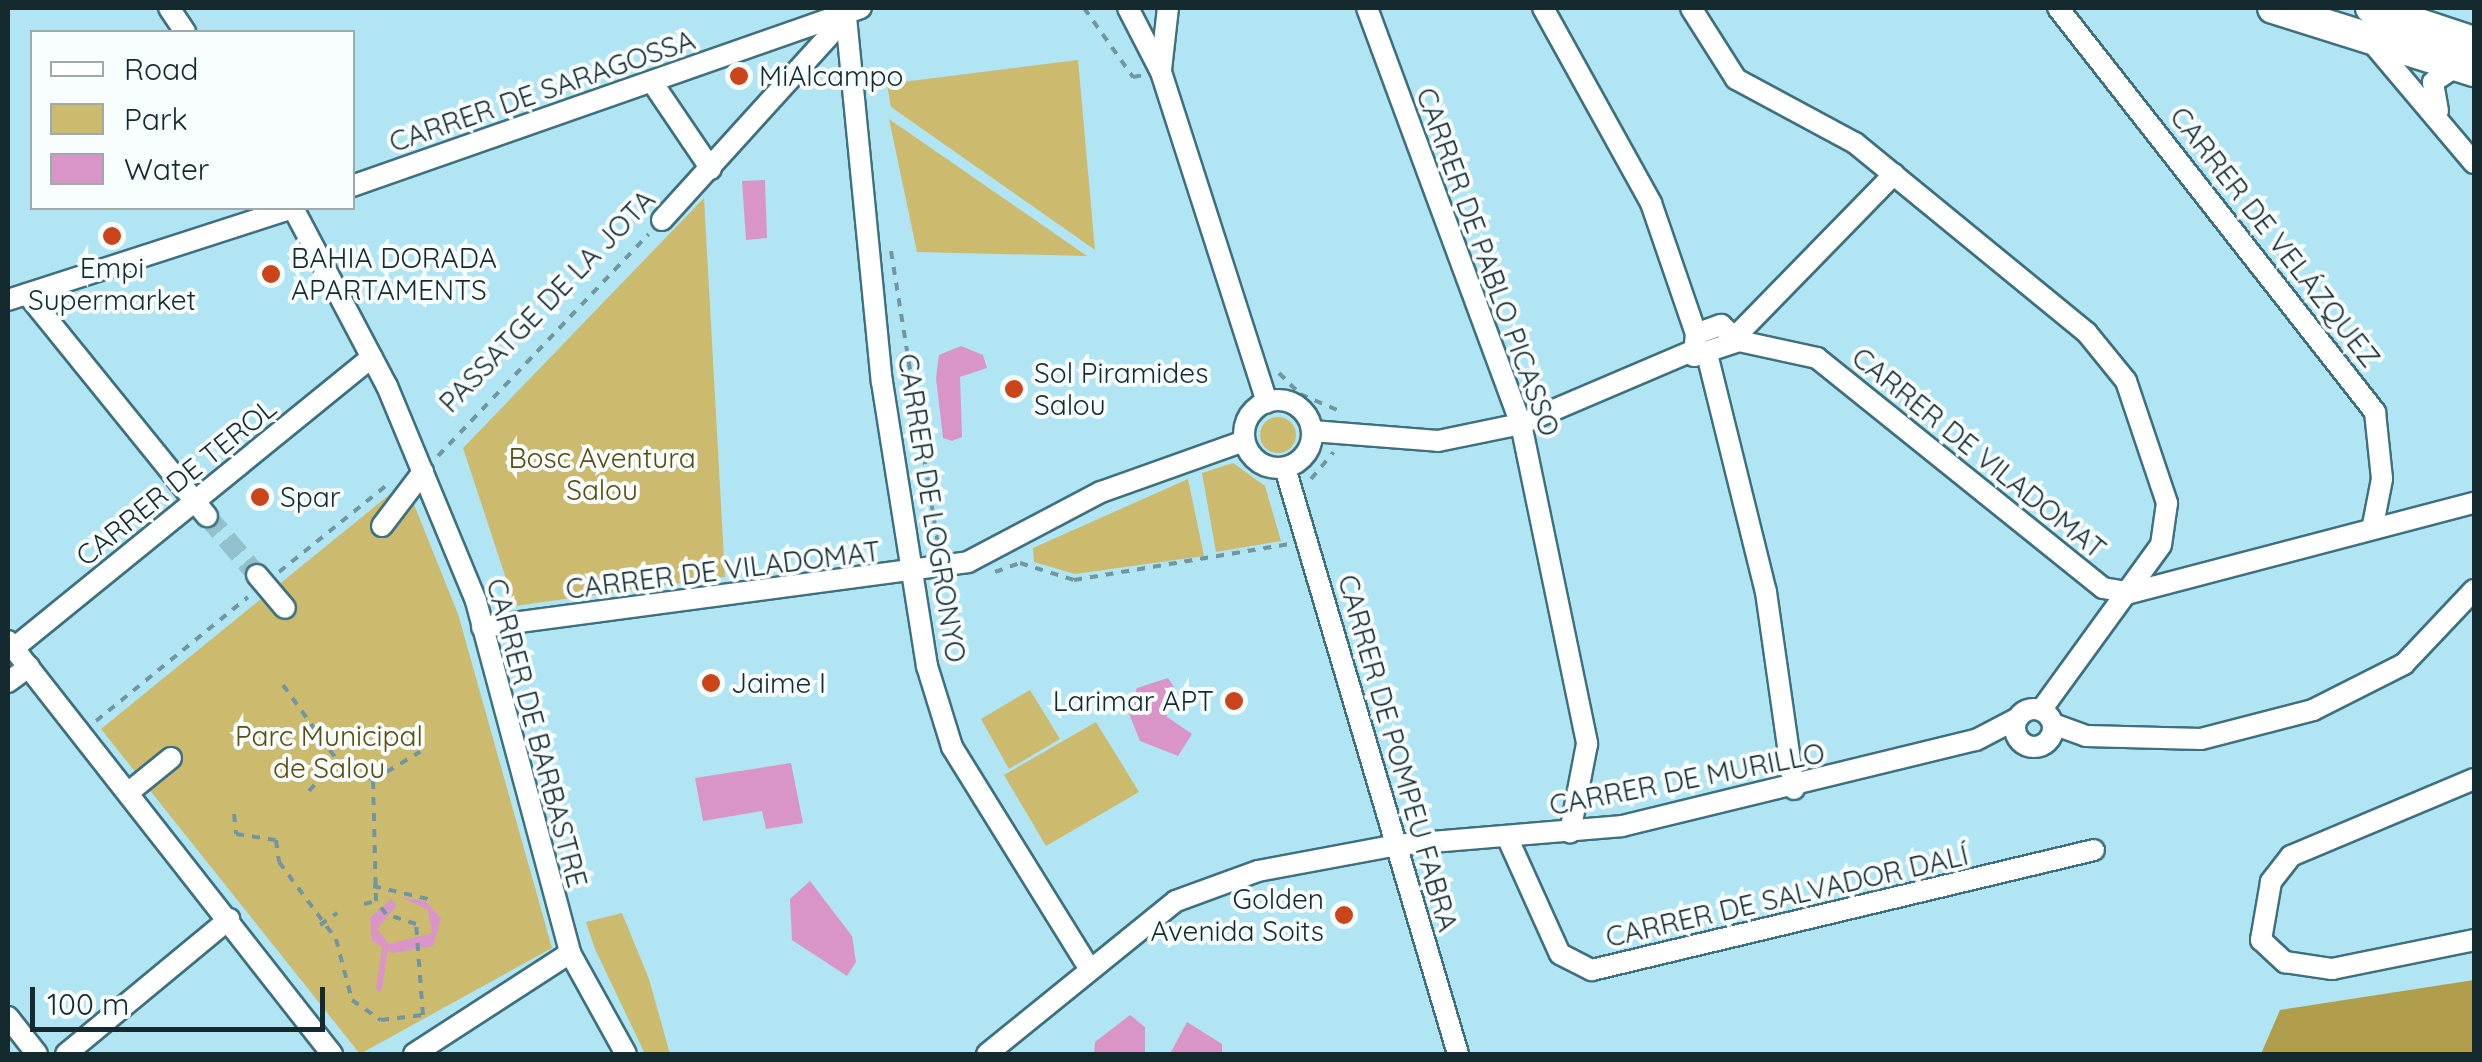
<!DOCTYPE html>
<meta charset="utf-8">
<style>
body{margin:0}
#map{position:relative;width:2482px;height:1062px;overflow:hidden;background:#b1e5f3;font-family:Quicksand,sans-serif}
div>[style]{position:absolute}
.green>*{inset:0;background:#ccba6f}
.round{border-radius:50%}
.forest>*{inset:0;background:#b19e4c}
.water>*{inset:0;background:#d995c7}
.stream>*{height:6px;margin:-3px;padding:0 3px;transform-origin:3px;border-radius:3px;background:#d995c7}
.minor-tunnel>*{height:20px;margin-top:-10px;transform-origin:0;background:repeating-linear-gradient(90deg,#92c0cc 0 20px,transparent 0 30px)}
.path>*{height:4px;margin-top:-2px;transform-origin:0;background:repeating-linear-gradient(90deg,#7097a1 0 8px,transparent 0 16px)}
.roads{filter:drop-shadow(2px 0 #3f707d) drop-shadow(-2px 0 #3f707d) drop-shadow(0 2px #3f707d) drop-shadow(0 -2px #3f707d)}
.minor>*{height:20px;margin:-10px;padding:0 10px;transform-origin:10px;border-radius:10px;background:#fff}
.minor>.ring{margin:-10px;padding:0;box-sizing:content-box;background:none;border:20px solid #fff;border-radius:50%}
.highway>*{height:30px;margin:-15px;padding:0 15px;transform-origin:15px;border-radius:15px;background:#fff}
.dots>*{width:28px;height:28px;translate:-50% -50%;box-sizing:border-box;border:5px solid #f8fdfe;border-radius:50%}
span{translate:-50% -50%;white-space:nowrap;text-align:center;line-height:1.15;-webkit-text-stroke:8px #f8fdfe;paint-order:stroke}
.poi-label{font-size:28px;color:#152a2f}
.left{translate:0 -50%;text-align:left}
.right{translate:-100% -50%;text-align:right}
.street-label{font-size:28px;color:#152a2f}
.park-label{font-size:28px;color:#5a4d0d}
.frame{position:absolute;inset:0;border:10px solid #152a2f;pointer-events:none}
.legend{position:absolute;left:30px;top:30px;width:325px;height:180px;box-sizing:border-box;background:#f8fdfe;border:2px solid #9da9ab;margin:0;padding:12px 18px;list-style:none;font-size:30px;color:#152a2f}
.legend li{display:flex;align-items:center;gap:20px;height:50px}
.legend b{width:50px;border:2px solid #9da9ab}
.scale{position:absolute;left:30px;top:987px;width:295px;height:45px;box-sizing:border-box;border:5px solid #152a2f;border-top:0;padding-left:12px;font-size:30px;line-height:35px;white-space:nowrap;color:#152a2f;-webkit-text-stroke:8px #f8fdfe;paint-order:stroke}
</style>
<div id="map">
<div class="green">
<i style="clip-path:polygon(1078px 60px,1095px 250px,891px 107px,887px 84px)"></i>
<i style="clip-path:polygon(889px 119px,1087px 256px,917px 252px)"></i>
<i style="clip-path:polygon(704px 198px,725px 577px,515px 606px,463px 448px)"></i>
<i class="round" style="left:1260px;top:417px;width:36px;height:36px"></i>
<i style="clip-path:polygon(1233px 463px,1265px 486px,1281px 541px,1216px 552px,1202px 473px)"></i>
<i style="clip-path:polygon(1188px 479px,1204px 556px,1075px 574px,1034px 562px,1033px 548px)"></i>
<i style="clip-path:polygon(405px 482px,458px 614px,552px 948px,360px 1054px,101px 729px)"></i>
<i style="clip-path:polygon(1030px 690px,1060px 739px,1009px 769px,981px 719px)"></i>
<i style="clip-path:polygon(1096px 722px,1139px 792px,1046px 846px,1004px 775px)"></i>
<i style="clip-path:polygon(622px 913px,649px 979px,670px 1054px,645px 1054px,595px 949px,586px 922px)"></i>
</div>
<div class="forest">
<i style="clip-path:polygon(2474px 980px,2474px 1054px,2261px 1054px,2280px 1010px)"></i>
</div>
<div class="water">
<i style="clip-path:polygon(765px 180px,767px 238px,746px 240px,742px 181px)"></i>
<i style="clip-path:polygon(961px 346px,983px 355px,987px 368px,960px 377px,962px 437px,952px 441px,943px 438px,936px 378px,939px 355px)"></i>
<i style="clip-path:polygon(1168px 678px,1176px 690px,1164px 698px,1167px 717px,1192px 734px,1178px 756px,1140px 741px,1128px 711px,1137px 688px)"></i>
<i style="clip-path:polygon(791px 763px,803px 823px,766px 829px,762px 811px,703px 821px,695px 778px)"></i>
<i style="clip-path:polygon(810px 881px,852px 936px,856px 962px,847px 976px,792px 940px,790px 899px)"></i>
<i style="clip-path:polygon(400px 897px,425px 901px,441px 918px,433px 946px,393px 953px,372px 941px,370px 918px,391px 899px,397px 905px,377px 929px,389px 944px,432px 933px,428px 910px)"></i>
<i style="clip-path:polygon(1130px 1015px,1145px 1027px,1145px 1054px,1094px 1054px,1095px 1042px)"></i>
<i style="clip-path:polygon(1187px 1022px,1222px 1044px,1222px 1054px,1170px 1054px)"></i>
</div>
<div class="stream">
<i style="left:379px;top:988px;width:40px;rotate:-81.5deg"></i>
</div>
<div class="minor-tunnel">
<i style="left:207px;top:516px;width:77px;rotate:49.7deg"></i>
</div>
<div class="path">
<i style="left:1084px;top:8px;width:85px;rotate:54.6deg"></i>
<i style="left:1133px;top:77px;width:10px;rotate:-11deg"></i>
<i style="left:891px;top:251px;width:299px;rotate:80.9deg"></i>
<i style="left:1279px;top:373px;width:30px;rotate:45deg"></i>
<i style="left:1300px;top:394px;width:46px;rotate:23.2deg"></i>
<i style="left:438px;top:456px;width:306px;rotate:-46.5deg"></i>
<i style="left:1311px;top:479px;width:35px;rotate:-50deg"></i>
<i style="left:279px;top:572px;width:140px;rotate:-38.9deg"></i>
<i style="left:995px;top:572px;width:27px;rotate:-20deg"></i>
<i style="left:1020px;top:563px;width:57px;rotate:17.5deg"></i>
<i style="left:1074px;top:580px;width:217px;rotate:-9.5deg"></i>
<i style="left:283px;top:685px;width:92px;rotate:54.2deg"></i>
<i style="left:337px;top:760px;width:41px;rotate:29.1deg"></i>
<i style="left:373px;top:780px;width:55px;rotate:-30.8deg"></i>
<i style="left:96px;top:721px;width:196px;rotate:-39.2deg"></i>
<i style="left:309px;top:791px;width:42px;rotate:-47.9deg"></i>
<i style="left:234px;top:814px;width:20px;rotate:84deg"></i>
<i style="left:236px;top:834px;width:40px;rotate:8.5deg"></i>
<i style="left:276px;top:840px;width:22px;rotate:82deg"></i>
<i style="left:279px;top:862px;width:96px;rotate:53.5deg"></i>
<i style="left:336px;top:939px;width:63px;rotate:75.3deg"></i>
<i style="left:352px;top:1000px;width:35px;rotate:35deg"></i>
<i style="left:381px;top:1020px;width:42px;rotate:-6.8deg"></i>
<i style="left:423px;top:1015px;width:91px;rotate:-94.4deg"></i>
<i style="left:416px;top:924px;width:32px;rotate:-162deg"></i>
<i style="left:386px;top:914px;width:16px;rotate:-128deg"></i>
<i style="left:376px;top:901px;width:121px;rotate:-91.4deg"></i>
<i style="left:373px;top:886px;width:57px;rotate:13.3deg"></i>
<i style="left:364px;top:904px;width:12px;rotate:-14deg"></i>
<i style="left:320px;top:925px;width:21px;rotate:-35deg"></i>
</div>
<div class="roads">
<div class="minor">
<i style="left:169px;top:8px;width:29px;rotate:56deg"></i>
<i style="left:1128px;top:8px;width:72px;rotate:62.7deg"></i>
<i style="left:1161px;top:72px;width:347px;rotate:72.2deg"></i>
<i style="left:1367px;top:8px;width:444px;rotate:69.7deg"></i>
<i style="left:1521px;top:424px;width:327px;rotate:78.3deg"></i>
<i style="left:1587px;top:744px;width:90px;rotate:100.9deg"></i>
<i style="left:1543px;top:8px;width:223px;rotate:61deg"></i>
<i style="left:1651px;top:203px;width:139px;rotate:71deg"></i>
<i style="left:1691px;top:8px;width:84px;rotate:57.6deg"></i>
<i style="left:1736px;top:79px;width:135px;rotate:28.3deg"></i>
<i style="left:1855px;top:143px;width:300px;rotate:39.3deg"></i>
<i style="left:2087px;top:333px;width:62px;rotate:50.9deg"></i>
<i style="left:2126px;top:381px;width:129px;rotate:71.4deg"></i>
<i style="left:2167px;top:503px;width:42px;rotate:98.1deg"></i>
<i style="left:2161px;top:545px;width:204px;rotate:126deg"></i>
<i style="left:2058px;top:8px;width:514px;rotate:51.88deg"></i>
<i style="left:2375px;top:412px;width:67px;rotate:84deg"></i>
<i style="left:2382px;top:479px;width:47px;rotate:101.1deg"></i>
<i style="left:846px;top:17px;width:367px;rotate:84.4deg"></i>
<i style="left:882px;top:382px;width:288px;rotate:81deg"></i>
<i style="left:927px;top:666px;width:85px;rotate:72.8deg"></i>
<i style="left:952px;top:747px;width:258px;rotate:58.2deg"></i>
<i style="left:2370px;top:40px;width:161px;rotate:49.8deg"></i>
<i style="left:1161px;top:70px;width:62px;rotate:-83.6deg"></i>
<i style="left:652px;top:82px;width:105px;rotate:55.9deg"></i>
<i style="left:2438px;top:111px;width:29px;rotate:-100deg"></i>
<i style="left:2433px;top:82px;width:30px;rotate:-34deg"></i>
<i style="left:352px;top:186px;width:539px;rotate:-19.28deg"></i>
<i style="left:293px;top:208px;width:201px;rotate:62.2deg"></i>
<i style="left:387px;top:386px;width:233px;rotate:67.5deg"></i>
<i style="left:476px;top:601px;width:364px;rotate:75deg"></i>
<i style="left:570px;top:953px;width:115px;rotate:61deg"></i>
<i style="left:662px;top:220px;width:273px;rotate:-47.8deg"></i>
<i style="left:27px;top:294px;width:286px;rotate:51deg"></i>
<i style="left:8px;top:300px;width:299px;rotate:-17.9deg"></i>
<i style="left:1721px;top:325px;width:24px;rotate:42deg"></i>
<i style="left:1739px;top:341px;width:47px;rotate:161.6deg"></i>
<i style="left:1694px;top:356px;width:22px;rotate:-85deg"></i>
<i style="left:1696px;top:334px;width:27px;rotate:-20deg"></i>
<i style="left:1739px;top:333px;width:222px;rotate:-45.7deg"></i>
<i style="left:1739px;top:341px;width:80px;rotate:12.3deg"></i>
<i style="left:1817px;top:358px;width:367px;rotate:38.8deg"></i>
<i style="left:2103px;top:588px;width:27px;rotate:10deg"></i>
<i style="left:2130px;top:593px;width:356px;rotate:-14.7deg"></i>
<i style="left:1708px;top:358px;width:241px;rotate:76.1deg"></i>
<i style="left:1766px;top:592px;width:199px;rotate:81.9deg"></i>
<i class="ring" style="left:1244px;top:400px;width:48px;height:48px"></i>
<i style="left:1312px;top:431px;width:126px;rotate:4.5deg"></i>
<i style="left:1438px;top:441px;width:85px;rotate:-11.6deg"></i>
<i style="left:1521px;top:424px;width:184px;rotate:-23.1deg"></i>
<i style="left:1285px;top:468px;width:611px;rotate:73.55deg"></i>
<i style="left:382px;top:526px;width:68px;rotate:-52.8deg"></i>
<i style="left:257px;top:575px;width:43px;rotate:49.7deg"></i>
<i style="left:482px;top:627px;width:490px;rotate:-7.6deg"></i>
<i style="left:968px;top:562px;width:150px;rotate:-27.8deg"></i>
<i style="left:1101px;top:492px;width:152px;rotate:-19.6deg"></i>
<i style="left:8px;top:641px;width:525px;rotate:51.89deg"></i>
<i style="left:14px;top:648px;width:461px;rotate:-39.1deg"></i>
<i style="left:8px;top:682px;width:26px;rotate:-36deg"></i>
<i class="ring" style="left:2015px;top:709px;width:18px;height:18px"></i>
<i style="left:2053px;top:724px;width:35px;rotate:20deg"></i>
<i style="left:2086px;top:736px;width:115px;rotate:1.5deg"></i>
<i style="left:2201px;top:739px;width:116px;rotate:-14.5deg"></i>
<i style="left:2313px;top:710px;width:102px;rotate:-26.8deg"></i>
<i style="left:2404px;top:664px;width:102px;rotate:-46.6deg"></i>
<i style="left:2474px;top:779px;width:199px;rotate:157.2deg"></i>
<i style="left:2291px;top:856px;width:33px;rotate:128deg"></i>
<i style="left:2271px;top:882px;width:59px;rotate:99.8deg"></i>
<i style="left:2261px;top:940px;width:33px;rotate:43deg"></i>
<i style="left:2285px;top:962px;width:48px;rotate:8.5deg"></i>
<i style="left:2332px;top:969px;width:145px;rotate:-11.5deg"></i>
<i style="left:129px;top:792px;width:54px;rotate:-39deg"></i>
<i style="left:1508px;top:839px;width:126px;rotate:65.7deg"></i>
<i style="left:1560px;top:954px;width:36px;rotate:27deg"></i>
<i style="left:1592px;top:970px;width:516px;rotate:-13.44deg"></i>
<i style="left:8px;top:1017px;width:47px;rotate:51.9deg"></i>
<i style="left:66px;top:1054px;width:212px;rotate:-39.6deg"></i>
<i style="left:414px;top:1054px;width:186px;rotate:-32.9deg"></i>
<i style="left:987px;top:1054px;width:243px;rotate:-39deg"></i>
<i style="left:1176px;top:901px;width:87px;rotate:-20.1deg"></i>
<i style="left:1258px;top:871px;width:141px;rotate:-10.6deg"></i>
<i style="left:1397px;top:845px;width:226px;rotate:-4.8deg"></i>
<i style="left:1622px;top:826px;width:364px;rotate:-13.7deg"></i>
<i style="left:1976px;top:740px;width:47px;rotate:-27.6deg"></i>
</div>
<div class="highway">
<i style="left:2273px;top:8px;width:211px;rotate:17.4deg"></i>
<i style="left:2371px;top:8px;width:108px;rotate:18.3deg"></i>
</div>
</div>
<div class="dots">
<i style="left:739px;top:76px;background:#cc4419"></i>
<i style="left:112px;top:236px;background:#cc4419"></i>
<i style="left:271px;top:274px;background:#cc4419"></i>
<i style="left:1014px;top:389px;background:#cc4419"></i>
<i style="left:260px;top:497px;background:#cc4419"></i>
<i style="left:711px;top:683px;background:#cc4419"></i>
<i style="left:1234px;top:701px;background:#cc4419"></i>
<i style="left:1344px;top:915px;background:#cc4419"></i>
</div>
<div class="poi-label">
<span class="left" style="left:759px;top:76px">MiAlcampo</span>
<span class="left" style="left:291px;top:274px">BAHIA DORADA<br>APARTAMENTS</span>
<span style="left:112px;top:284px">Empi<br>Supermarket</span>
<span class="left" style="left:1034px;top:389px">Sol Piramides<br>Salou</span>
<span class="left" style="left:280px;top:497px">Spar</span>
<span class="left" style="left:731px;top:683px">Jaime I</span>
<span class="right" style="left:1214px;top:701px">Larimar APT</span>
<span class="right" style="left:1324px;top:915px">Golden<br>Avenida Soits</span>
</div>
<div class="street-label">
<span style="left:542px;top:91px;rotate:-19deg">CARRER DE SARAGOSSA</span>
<span style="left:2275px;top:237px;rotate:52deg">CARRER DE VELÁZQUEZ</span>
<span style="left:1488px;top:262px;rotate:70deg">CARRER DE PABLO PICASSO</span>
<span style="left:547px;top:301px;rotate:-46deg">PASSATGE DE LA JOTA</span>
<span style="left:1979px;top:453px;rotate:39deg">CARRER DE VILADOMAT</span>
<span style="left:176px;top:482px;rotate:-39deg">CARRER DE TEROL</span>
<span style="left:932px;top:508px;rotate:81deg">CARRER DE LOGRONYO</span>
<span style="left:723px;top:570px;rotate:-7deg">CARRER DE VILADOMAT</span>
<span style="left:537px;top:733px;rotate:75deg">CARRER DE BARBASTRE</span>
<span style="left:1398px;top:753px;rotate:74deg">CARRER DE POMPEU FABRA</span>
<span style="left:1687px;top:779px;rotate:-11deg">CARRER DE MURILLO</span>
<span style="left:1787px;top:896px;rotate:-13deg">CARRER DE SALVADOR DALÍ</span>
</div>
<div class="park-label">
<span style="left:602px;top:474px">Bosc Aventura<br>Salou</span>
<span style="left:329px;top:752px">Parc Municipal<br>de Salou</span>
</div>
<div class="frame"></div>
<ul class="legend">
<li><b style="height:12px;background:#fff"></b>Road</li>
<li><b style="height:28px;background:#ccba6f"></b>Park</li>
<li><b style="height:28px;background:#d995c7"></b>Water</li>
</ul>
<div class="scale">100 m</div>
</div>
